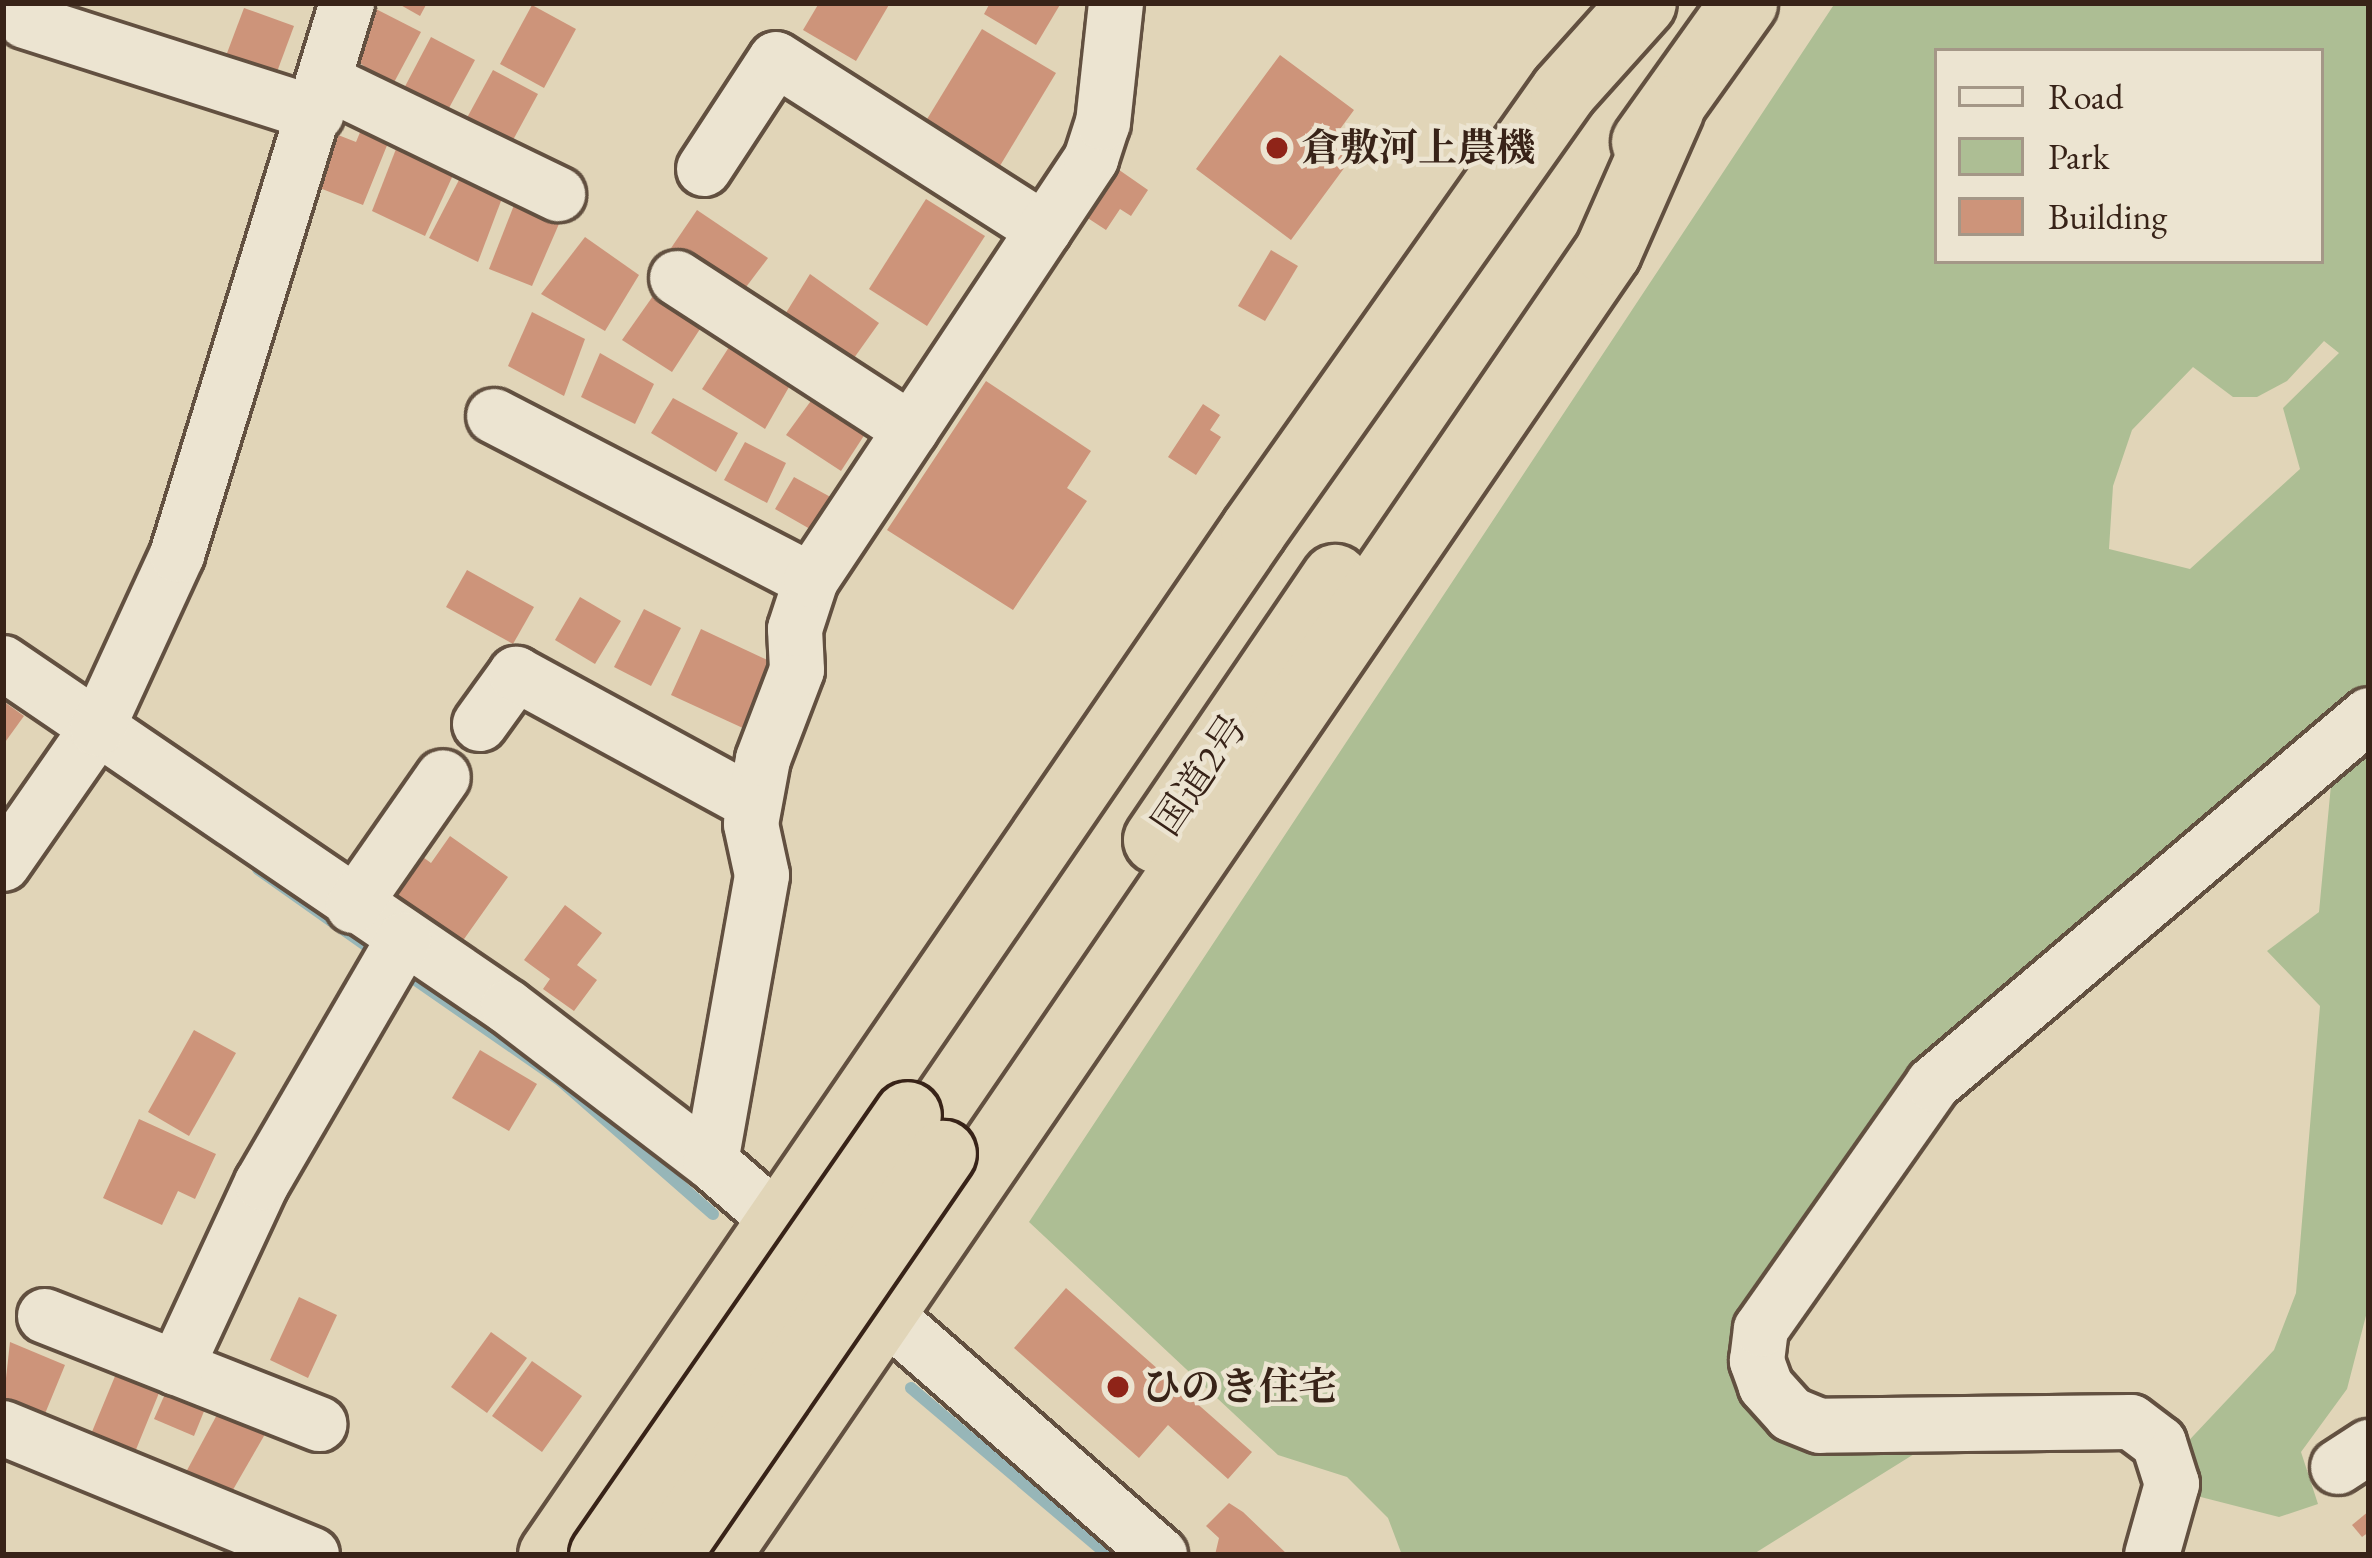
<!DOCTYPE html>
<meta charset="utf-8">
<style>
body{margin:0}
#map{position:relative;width:2372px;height:1558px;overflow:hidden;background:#e1d5b8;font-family:"EB Garamond","Noto Serif JP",serif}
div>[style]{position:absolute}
.green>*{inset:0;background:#adbe94}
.stream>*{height:12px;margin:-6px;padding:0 6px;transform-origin:6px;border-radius:6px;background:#97b6b8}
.building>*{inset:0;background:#cd947a}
.roads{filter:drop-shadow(3px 0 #625040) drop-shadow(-3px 0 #625040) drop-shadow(0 3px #625040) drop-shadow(0 -3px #625040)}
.minor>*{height:54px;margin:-27px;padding:0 27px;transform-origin:27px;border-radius:27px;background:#ece4d1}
.highway>*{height:66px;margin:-33px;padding:0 33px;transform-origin:33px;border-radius:33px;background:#e1d5b8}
.bridges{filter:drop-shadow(3px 0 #382318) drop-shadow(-3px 0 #382318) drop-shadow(0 3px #382318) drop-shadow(0 -3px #382318)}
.highway-bridge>*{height:66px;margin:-33px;padding:0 33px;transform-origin:33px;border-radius:33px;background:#e1d5b8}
.dots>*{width:33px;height:33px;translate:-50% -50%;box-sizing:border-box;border:6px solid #ece4d1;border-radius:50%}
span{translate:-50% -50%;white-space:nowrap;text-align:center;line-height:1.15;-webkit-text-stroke:9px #ece4d1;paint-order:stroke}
.poi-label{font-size:39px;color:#382318;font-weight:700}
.left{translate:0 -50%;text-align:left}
.street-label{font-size:39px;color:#382318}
.frame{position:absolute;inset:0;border:6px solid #382318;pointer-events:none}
.legend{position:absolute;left:1934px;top:48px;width:390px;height:216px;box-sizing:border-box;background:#ece4d1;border:3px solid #a49787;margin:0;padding:15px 21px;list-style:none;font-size:36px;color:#382318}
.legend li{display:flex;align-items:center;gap:24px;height:60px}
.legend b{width:60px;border:3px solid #a49787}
</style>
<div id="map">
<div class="green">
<i style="clip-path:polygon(evenodd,1835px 3px,2369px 3px,2369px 683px,2334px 704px,1949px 1045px,1747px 1384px,1927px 1446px,1752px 1555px,1402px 1555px,1388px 1518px,1347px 1477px,1278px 1455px,1029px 1222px,1835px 3px,1937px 51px,2321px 51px,2321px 261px,1937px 261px,1937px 51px,1835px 3px,2324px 341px,2339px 353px,2283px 408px,2300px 469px,2190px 569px,2109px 549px,2113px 486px,2132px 430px,2193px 367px,2233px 397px,2257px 397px,2287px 381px,2324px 341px)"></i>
<i style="clip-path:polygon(2369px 732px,2369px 1304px,2347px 1389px,2301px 1452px,2318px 1504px,2279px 1517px,2189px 1494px,2179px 1451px,2274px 1350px,2296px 1293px,2320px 1006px,2267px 951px,2319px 912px,2334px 753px)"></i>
</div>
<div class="stream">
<i style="left:258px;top:869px;width:147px;rotate:35.3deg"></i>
<i style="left:400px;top:969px;width:196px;rotate:34.8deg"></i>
<i style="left:561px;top:1081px;width:202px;rotate:41.2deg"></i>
<i style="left:911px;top:1388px;width:258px;rotate:40.3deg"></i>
</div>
<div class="building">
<i style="clip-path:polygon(397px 3px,427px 3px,420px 16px)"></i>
<i style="clip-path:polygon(819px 3px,890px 3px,856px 61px,803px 30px)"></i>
<i style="clip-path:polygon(990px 3px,1061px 3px,1036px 45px,984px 14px)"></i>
<i style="clip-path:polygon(532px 5px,576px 29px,544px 88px,500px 64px)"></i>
<i style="clip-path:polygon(372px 7px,421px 32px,391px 88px,359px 62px)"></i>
<i style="clip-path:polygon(244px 8px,294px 26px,271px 88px,221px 69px)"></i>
<i style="clip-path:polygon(982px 29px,1056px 73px,995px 174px,921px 129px)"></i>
<i style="clip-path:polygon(431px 37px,475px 60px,443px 119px,400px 96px)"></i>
<i style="clip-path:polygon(1280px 55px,1354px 110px,1332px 140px,1353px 156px,1291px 240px,1196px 169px)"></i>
<i style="clip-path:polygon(493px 70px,538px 94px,507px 151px,462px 127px)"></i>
<i style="clip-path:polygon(366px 118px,394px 128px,363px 205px,312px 185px,333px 133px,356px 142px)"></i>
<i style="clip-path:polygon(396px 149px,454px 173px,425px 236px,372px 211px)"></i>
<i style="clip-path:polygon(1112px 165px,1148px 190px,1131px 216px,1120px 209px,1106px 230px,1080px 213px)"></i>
<i style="clip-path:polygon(460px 178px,504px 193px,478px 262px,429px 238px)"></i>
<i style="clip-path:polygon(926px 199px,985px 236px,927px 326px,869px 289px)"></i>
<i style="clip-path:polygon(516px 200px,562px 217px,532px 286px,489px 269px)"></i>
<i style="clip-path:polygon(697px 210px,768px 258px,734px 303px,669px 251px)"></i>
<i style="clip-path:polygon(585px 237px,639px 275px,605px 331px,541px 294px)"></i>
<i style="clip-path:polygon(1271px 250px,1298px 266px,1265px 321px,1238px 306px)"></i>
<i style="clip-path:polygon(810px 274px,879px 323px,844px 372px,776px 329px)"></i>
<i style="clip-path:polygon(653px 296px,700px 329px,672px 372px,622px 340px)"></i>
<i style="clip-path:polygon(532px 312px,585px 339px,564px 396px,508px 366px)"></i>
<i style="clip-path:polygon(731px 344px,793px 380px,765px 429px,702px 389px)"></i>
<i style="clip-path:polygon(600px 353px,654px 384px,635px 424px,581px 397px)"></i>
<i style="clip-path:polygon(986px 381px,1091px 451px,1067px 488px,1087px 501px,1013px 610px,887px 530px)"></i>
<i style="clip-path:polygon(673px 398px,738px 433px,716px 472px,651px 433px)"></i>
<i style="clip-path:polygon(813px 398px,867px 431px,841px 471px,786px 435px)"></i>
<i style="clip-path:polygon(1203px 404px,1220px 415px,1210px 430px,1221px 437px,1196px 475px,1168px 457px)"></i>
<i style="clip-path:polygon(745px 442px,786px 463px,767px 503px,724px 480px)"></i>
<i style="clip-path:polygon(794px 477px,836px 500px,817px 533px,775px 509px)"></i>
<i style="clip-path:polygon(467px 570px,534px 607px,513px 644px,446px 607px)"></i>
<i style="clip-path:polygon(580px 597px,621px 621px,595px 664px,555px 640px)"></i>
<i style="clip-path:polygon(644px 609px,681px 628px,651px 686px,614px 667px)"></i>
<i style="clip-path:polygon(701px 629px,776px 664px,745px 729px,671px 695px)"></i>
<i style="clip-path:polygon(3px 701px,24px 716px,3px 745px)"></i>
<i style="clip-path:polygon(450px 836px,508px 877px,457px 949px,369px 886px,401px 841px,431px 863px)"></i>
<i style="clip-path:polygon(565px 905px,602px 933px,577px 965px,597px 980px,574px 1011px,543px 989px,550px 979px,524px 960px)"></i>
<i style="clip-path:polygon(194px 1030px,236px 1053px,189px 1136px,148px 1112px)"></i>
<i style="clip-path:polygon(480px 1050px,537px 1084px,509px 1131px,452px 1098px)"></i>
<i style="clip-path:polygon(139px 1119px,216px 1154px,195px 1199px,178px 1191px,162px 1225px,103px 1198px)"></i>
<i style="clip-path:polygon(1066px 1288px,1252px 1452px,1228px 1479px,1168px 1425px,1139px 1458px,1014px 1348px)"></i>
<i style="clip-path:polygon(299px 1297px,337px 1315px,308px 1378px,270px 1360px)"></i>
<i style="clip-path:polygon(491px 1332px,527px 1358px,487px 1413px,451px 1387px)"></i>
<i style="clip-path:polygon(10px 1342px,65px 1365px,42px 1421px,3px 1405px)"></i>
<i style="clip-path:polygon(532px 1361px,582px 1396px,542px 1452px,492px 1416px)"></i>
<i style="clip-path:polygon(118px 1369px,161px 1388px,133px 1457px,89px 1439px)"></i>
<i style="clip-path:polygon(172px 1378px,211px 1394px,194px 1436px,154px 1419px)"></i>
<i style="clip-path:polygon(219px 1411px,268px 1429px,230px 1495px,185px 1474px)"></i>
<i style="clip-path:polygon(1229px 1503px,1243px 1512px,1288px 1555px,1215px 1555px,1219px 1538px,1206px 1526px)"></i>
<i style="clip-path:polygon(2369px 1511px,2369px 1532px,2362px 1537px,2352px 1525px)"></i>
</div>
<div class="roads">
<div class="minor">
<i style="left:25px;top:21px;width:306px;rotate:17.7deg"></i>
<i style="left:326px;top:82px;width:258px;rotate:25.8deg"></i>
<i style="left:704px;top:169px;width:131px;rotate:-56.8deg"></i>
<i style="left:776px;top:59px;width:318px;rotate:32.5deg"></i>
<i style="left:677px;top:278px;width:279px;rotate:33deg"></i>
<i style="left:494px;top:416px;width:357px;rotate:27.4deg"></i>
<i style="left:3px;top:663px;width:611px;rotate:34.26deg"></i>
<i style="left:508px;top:1007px;width:255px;rotate:37.4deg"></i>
<i style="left:711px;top:1162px;width:597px;rotate:41.19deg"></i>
<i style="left:480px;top:724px;width:62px;rotate:-54.2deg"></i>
<i style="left:516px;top:674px;width:271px;rotate:28.6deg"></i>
<i style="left:3px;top:864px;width:165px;rotate:-55.2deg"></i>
<i style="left:97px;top:729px;width:192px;rotate:-65.3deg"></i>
<i style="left:177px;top:555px;width:578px;rotate:-72.88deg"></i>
<i style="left:353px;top:906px;width:157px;rotate:-55.1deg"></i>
<i style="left:711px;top:1162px;width:291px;rotate:-79.9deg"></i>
<i style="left:762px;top:875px;width:52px;rotate:-102.2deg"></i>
<i style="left:751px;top:824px;width:66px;rotate:-79.5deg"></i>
<i style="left:763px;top:759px;width:95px;rotate:-69.1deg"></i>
<i style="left:797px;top:670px;width:41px;rotate:-92.8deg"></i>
<i style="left:795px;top:629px;width:52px;rotate:-71.9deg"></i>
<i style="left:811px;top:580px;width:506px;rotate:-56.37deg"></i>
<i style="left:1091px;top:159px;width:38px;rotate:-72deg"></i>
<i style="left:1103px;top:123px;width:121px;rotate:-83.8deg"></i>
<i style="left:45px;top:1316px;width:295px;rotate:21.5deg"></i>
<i style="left:176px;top:1368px;width:204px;rotate:-65.1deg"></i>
<i style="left:262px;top:1183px;width:282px;rotate:-59.8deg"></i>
<i style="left:3px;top:1428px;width:334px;rotate:22.3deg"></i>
<i style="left:2338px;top:1467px;width:37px;rotate:-33deg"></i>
<i style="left:2152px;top:1555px;width:74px;rotate:-74.3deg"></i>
<i style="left:2172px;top:1484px;width:43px;rotate:-107.6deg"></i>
<i style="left:2159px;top:1443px;width:35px;rotate:-143deg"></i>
<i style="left:2131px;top:1422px;width:311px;rotate:179.3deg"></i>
<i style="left:1820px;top:1426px;width:31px;rotate:-158deg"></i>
<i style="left:1791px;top:1414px;width:38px;rotate:-132deg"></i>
<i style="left:1766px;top:1386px;width:27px;rotate:-110deg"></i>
<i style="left:1757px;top:1361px;width:32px;rotate:-83deg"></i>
<i style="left:1761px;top:1329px;width:299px;rotate:-54.9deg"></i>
<i style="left:1933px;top:1084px;width:571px;rotate:-40.24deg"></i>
</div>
<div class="highway">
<i style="left:1645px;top:142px;width:171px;rotate:-54.5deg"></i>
<i style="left:1157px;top:840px;width:317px;rotate:-55.8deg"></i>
<i style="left:552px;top:1555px;width:1242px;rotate:-55.59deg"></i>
<i style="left:1254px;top:530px;width:537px;rotate:-54.77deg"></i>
<i style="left:1564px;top:91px;width:118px;rotate:-48.1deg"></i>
<i style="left:717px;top:1555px;width:1579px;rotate:-55.64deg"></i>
<i style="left:1608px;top:252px;width:156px;rotate:-66.2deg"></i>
</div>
</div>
<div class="bridges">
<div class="highway-bridge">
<i style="left:603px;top:1555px;width:535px;rotate:-55.27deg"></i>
<i style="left:667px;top:1555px;width:487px;rotate:-55.5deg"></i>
</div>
</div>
<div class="dots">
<i style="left:1277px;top:148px;background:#8f2418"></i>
<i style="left:1118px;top:1387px;background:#8f2418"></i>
</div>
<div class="poi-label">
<span class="left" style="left:1301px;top:148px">倉敷河上農機</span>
<span class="left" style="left:1142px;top:1387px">ひのき住宅</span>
</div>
<div class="street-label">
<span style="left:1200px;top:775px;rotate:-56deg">国道2号</span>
</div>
<div class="frame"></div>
<ul class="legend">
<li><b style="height:15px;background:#ece4d1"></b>Road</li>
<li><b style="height:33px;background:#adbe94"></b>Park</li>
<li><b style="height:33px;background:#cd947a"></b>Building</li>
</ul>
</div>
